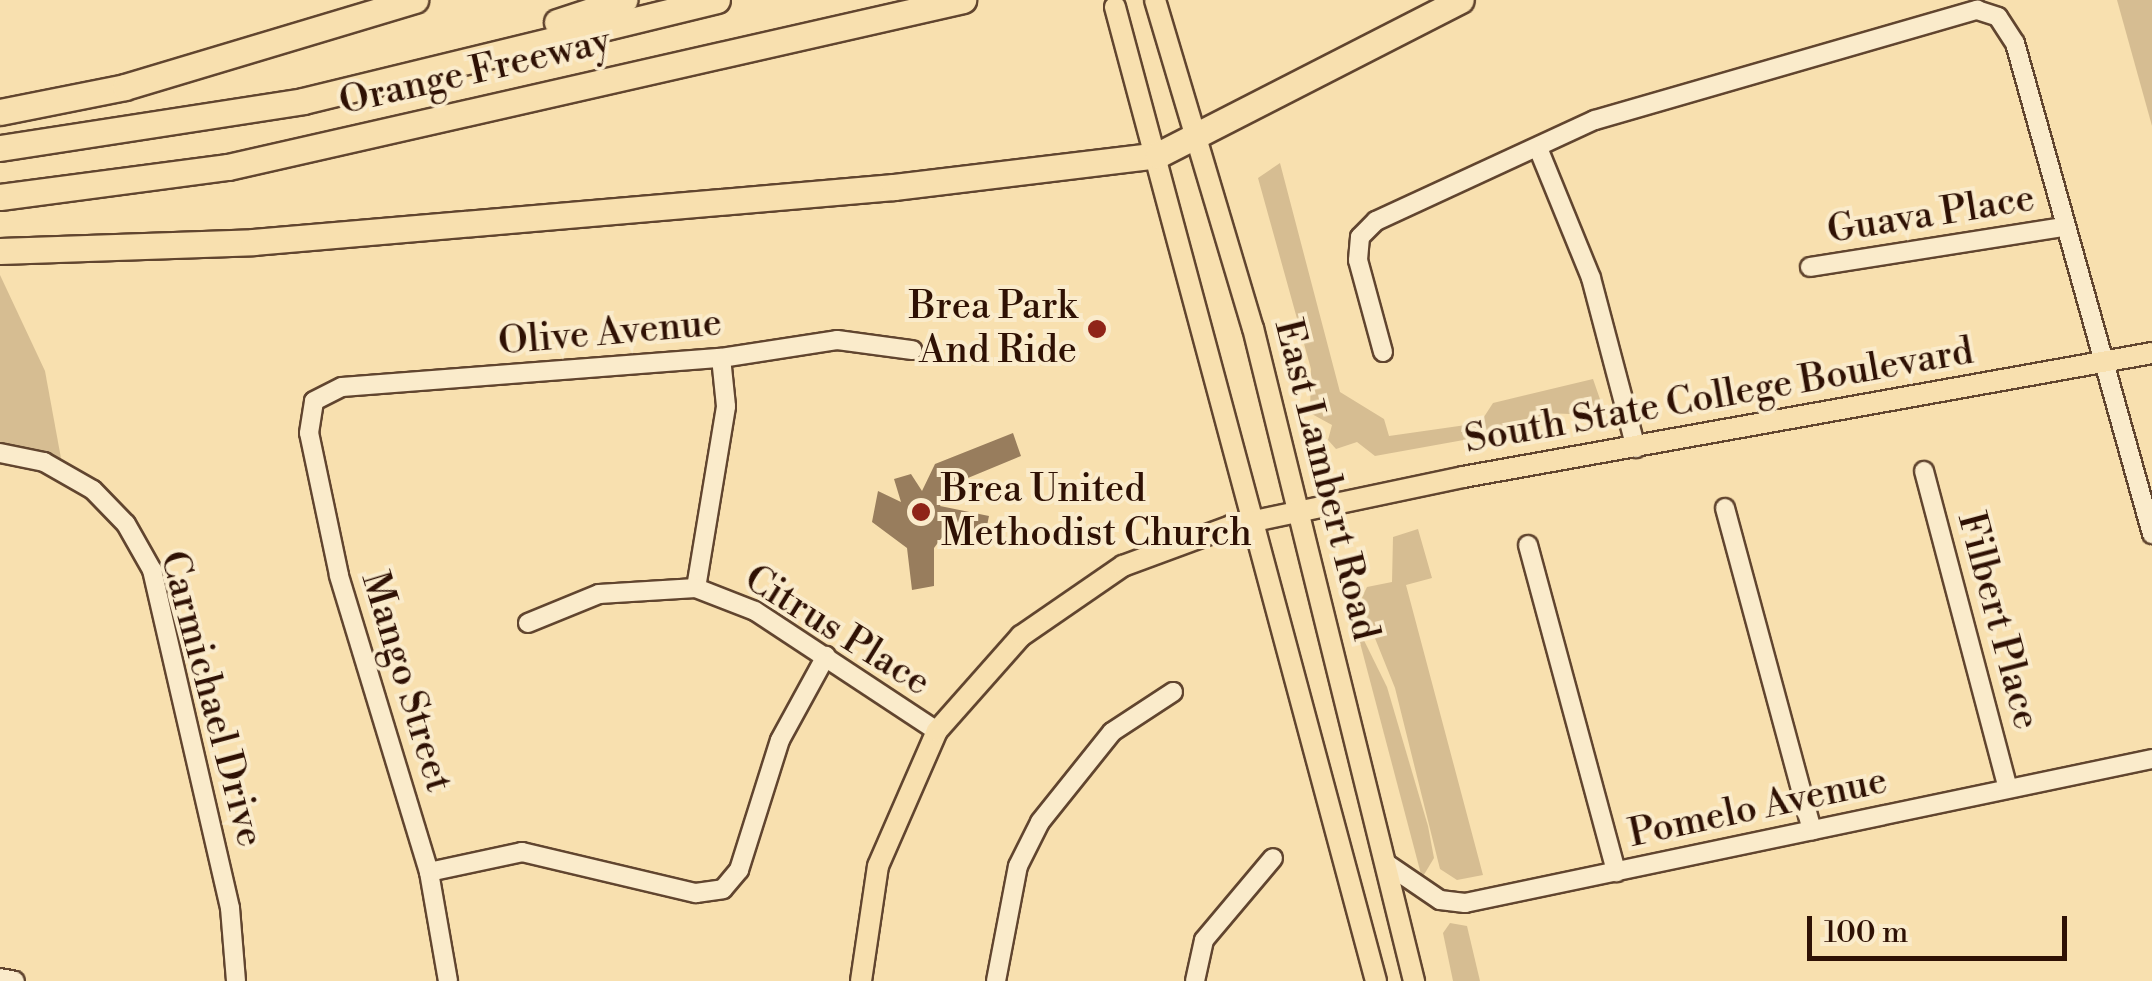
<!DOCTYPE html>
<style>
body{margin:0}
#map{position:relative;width:2152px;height:981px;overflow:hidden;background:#f8e0af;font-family:"Libre Bodoni",serif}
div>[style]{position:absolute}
.green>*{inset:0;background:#d6bd92}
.building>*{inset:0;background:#987d5d}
.roads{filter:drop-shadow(2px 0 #61452f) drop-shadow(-2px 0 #61452f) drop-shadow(0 2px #61452f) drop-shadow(0 -2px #61452f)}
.minor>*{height:18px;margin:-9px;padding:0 9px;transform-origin:9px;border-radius:9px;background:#faebcb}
.major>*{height:20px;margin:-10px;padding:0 10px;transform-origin:10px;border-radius:10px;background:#f8e0af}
.highway>*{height:25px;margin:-12.5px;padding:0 12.5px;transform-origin:12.5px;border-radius:12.5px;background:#f8e0af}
.dots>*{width:28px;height:28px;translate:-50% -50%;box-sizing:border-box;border:5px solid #faebcb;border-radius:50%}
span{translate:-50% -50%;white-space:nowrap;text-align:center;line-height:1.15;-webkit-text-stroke:8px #faebcb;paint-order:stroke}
.street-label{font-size:38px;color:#2f1104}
.poi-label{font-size:38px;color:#2f1104}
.right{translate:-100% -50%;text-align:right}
.left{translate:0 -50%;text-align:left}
.scale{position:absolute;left:1807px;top:916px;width:260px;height:45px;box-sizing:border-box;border:5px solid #2f1104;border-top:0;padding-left:12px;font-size:30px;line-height:35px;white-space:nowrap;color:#2f1104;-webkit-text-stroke:8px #faebcb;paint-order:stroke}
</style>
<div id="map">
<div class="green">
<i style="clip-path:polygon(2117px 0,2152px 0,2152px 126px)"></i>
<i style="clip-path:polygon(1280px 163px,1340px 392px,1384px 419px,1389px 436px,1480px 423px,1493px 403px,1593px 379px,1602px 405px,1592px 415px,1547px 413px,1508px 432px,1375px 456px,1357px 442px,1336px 449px,1328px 440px,1332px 425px,1310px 413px,1311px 369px,1258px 178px)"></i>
<i style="clip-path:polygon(0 275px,45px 371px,65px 480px,0 456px)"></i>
<i style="clip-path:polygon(1418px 529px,1432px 578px,1406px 585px,1483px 875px,1457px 880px,1440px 869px,1395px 688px,1360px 601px,1367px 587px,1392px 582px,1393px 537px)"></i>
<i style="clip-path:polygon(1354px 620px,1387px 687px,1428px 826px,1434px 858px,1422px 878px)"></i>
<i style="clip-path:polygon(1450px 923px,1467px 926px,1480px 981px,1453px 981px,1443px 933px)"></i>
</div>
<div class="building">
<i style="clip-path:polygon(1013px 433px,1021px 456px,951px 485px,940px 506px,989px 516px,984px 540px,946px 532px,934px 548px,934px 586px,912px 590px,907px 548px,872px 522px,878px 491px,901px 502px,894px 479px,911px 474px,922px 491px,935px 464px)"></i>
</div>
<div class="roads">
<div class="minor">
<i style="left:1538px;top:148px;width:140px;rotate:67.8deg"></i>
<i style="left:1591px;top:278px;width:176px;rotate:75.2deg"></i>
<i style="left:1810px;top:267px;width:256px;rotate:-9deg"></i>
<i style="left:1383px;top:352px;width:95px;rotate:-105.2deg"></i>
<i style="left:1358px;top:260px;width:23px;rotate:-85deg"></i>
<i style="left:1360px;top:237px;width:23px;rotate:-45deg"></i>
<i style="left:1376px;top:221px;width:241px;rotate:-24.8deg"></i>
<i style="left:1595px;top:120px;width:398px;rotate:-16.1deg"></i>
<i style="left:1977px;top:10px;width:22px;rotate:18deg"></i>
<i style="left:1998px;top:17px;width:31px;rotate:57deg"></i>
<i style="left:2015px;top:43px;width:510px;rotate:74.41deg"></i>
<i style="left:0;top:453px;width:45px;rotate:11.6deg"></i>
<i style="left:44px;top:462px;width:56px;rotate:29.7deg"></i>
<i style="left:93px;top:490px;width:47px;rotate:45.9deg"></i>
<i style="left:126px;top:524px;width:53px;rotate:60.5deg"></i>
<i style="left:152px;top:570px;width:347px;rotate:77deg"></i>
<i style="left:230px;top:908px;width:73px;rotate:85.3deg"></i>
<i style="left:1924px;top:471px;width:328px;rotate:75.2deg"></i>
<i style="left:1725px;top:508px;width:334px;rotate:74.9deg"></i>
<i style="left:1528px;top:545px;width:339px;rotate:74.9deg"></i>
<i style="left:696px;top:588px;width:184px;rotate:-80.6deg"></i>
<i style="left:726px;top:406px;width:48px;rotate:-95.9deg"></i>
<i style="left:528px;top:623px;width:77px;rotate:-22.2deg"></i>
<i style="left:599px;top:594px;width:97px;rotate:-3.5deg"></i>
<i style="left:696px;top:588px;width:63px;rotate:21.3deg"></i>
<i style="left:755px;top:611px;width:218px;rotate:33.4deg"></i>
<i style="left:1387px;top:864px;width:64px;rotate:34.2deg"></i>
<i style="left:1440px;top:900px;width:25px;rotate:7deg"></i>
<i style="left:1465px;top:903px;width:702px;rotate:-11.84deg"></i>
<i style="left:429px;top:872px;width:95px;rotate:-12.1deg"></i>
<i style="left:522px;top:852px;width:179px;rotate:13.3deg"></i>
<i style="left:696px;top:893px;width:27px;rotate:-8deg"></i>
<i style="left:723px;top:889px;width:25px;rotate:-50deg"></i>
<i style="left:739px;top:870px;width:136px;rotate:-72.5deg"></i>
<i style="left:780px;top:740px;width:96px;rotate:-61.3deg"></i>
<i style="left:0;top:978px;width:15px;rotate:11deg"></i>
<i style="left:448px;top:981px;width:111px;rotate:-99.9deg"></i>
<i style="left:429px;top:872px;width:310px;rotate:-106.9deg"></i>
<i style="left:339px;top:575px;width:145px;rotate:-101.9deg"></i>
<i style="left:309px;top:433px;width:32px;rotate:-81deg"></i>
<i style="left:314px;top:401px;width:31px;rotate:-27deg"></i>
<i style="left:342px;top:387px;width:380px;rotate:-4.4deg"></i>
<i style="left:721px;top:358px;width:117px;rotate:-8.8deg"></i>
<i style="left:837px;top:340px;width:76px;rotate:7.6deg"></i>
<i style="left:996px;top:981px;width:117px;rotate:-79.2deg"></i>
<i style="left:1018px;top:866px;width:49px;rotate:-63.4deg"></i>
<i style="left:1040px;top:822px;width:115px;rotate:-51.3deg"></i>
<i style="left:1112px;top:732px;width:73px;rotate:-33.3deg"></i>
<i style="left:1195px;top:981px;width:42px;rotate:-77.6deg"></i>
<i style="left:1204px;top:940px;width:107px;rotate:-49.9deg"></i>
</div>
<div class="major">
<i style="left:1155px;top:0;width:342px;rotate:73.4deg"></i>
<i style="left:1253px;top:328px;width:673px;rotate:76.15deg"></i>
<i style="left:1115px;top:7px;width:1008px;rotate:75deg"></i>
<i style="left:861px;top:981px;width:116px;rotate:-81.6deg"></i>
<i style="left:878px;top:866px;width:147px;rotate:-66.4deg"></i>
<i style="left:937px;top:731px;width:127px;rotate:-48.5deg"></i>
<i style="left:1021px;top:636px;width:124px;rotate:-34.5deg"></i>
<i style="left:1123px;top:566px;width:115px;rotate:-20.3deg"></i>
<i style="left:1231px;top:526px;width:237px;rotate:-11.9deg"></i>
<i style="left:1463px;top:477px;width:700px;rotate:-10.2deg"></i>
</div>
<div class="highway">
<i style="left:557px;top:22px;width:71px;rotate:-18.2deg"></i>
<i style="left:0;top:112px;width:127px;rotate:-11.3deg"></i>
<i style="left:125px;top:87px;width:303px;rotate:-16.7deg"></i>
<i style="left:0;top:148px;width:307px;rotate:-8.8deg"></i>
<i style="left:303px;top:101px;width:426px;rotate:-13.7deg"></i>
<i style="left:0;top:197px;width:230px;rotate:-7.5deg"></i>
<i style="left:228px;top:167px;width:754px;rotate:-12.8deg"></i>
<i style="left:0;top:251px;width:253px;rotate:-2deg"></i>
<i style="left:253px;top:242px;width:643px;rotate:-4.9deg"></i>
<i style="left:894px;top:187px;width:266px;rotate:-6.9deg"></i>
<i style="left:1158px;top:155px;width:340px;rotate:-27.1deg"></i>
</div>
</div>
<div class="dots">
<i style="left:1097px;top:329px;background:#8f2418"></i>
<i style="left:921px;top:512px;background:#8f2418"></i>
</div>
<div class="street-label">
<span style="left:475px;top:72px;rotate:-13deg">Orange Freeway</span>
<span style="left:1931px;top:215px;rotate:-9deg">Guava Place</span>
<span style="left:610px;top:333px;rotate:-5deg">Olive Avenue</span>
<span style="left:1719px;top:396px;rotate:-10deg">South State College Boulevard</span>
<span style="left:1326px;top:480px;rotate:76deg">East Lambert Road</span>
<span style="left:1998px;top:621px;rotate:75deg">Filbert Place</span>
<span style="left:837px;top:631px;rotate:32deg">Citrus Place</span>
<span style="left:406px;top:682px;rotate:73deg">Mango Street</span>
<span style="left:211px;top:699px;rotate:75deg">Carmichael Drive</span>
<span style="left:1758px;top:808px;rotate:-12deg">Pomelo Avenue</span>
</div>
<div class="poi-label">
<span class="right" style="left:1077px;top:329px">Brea Park<br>And Ride</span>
<span class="left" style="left:941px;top:512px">Brea United<br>Methodist Church</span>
</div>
<div class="scale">100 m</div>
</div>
